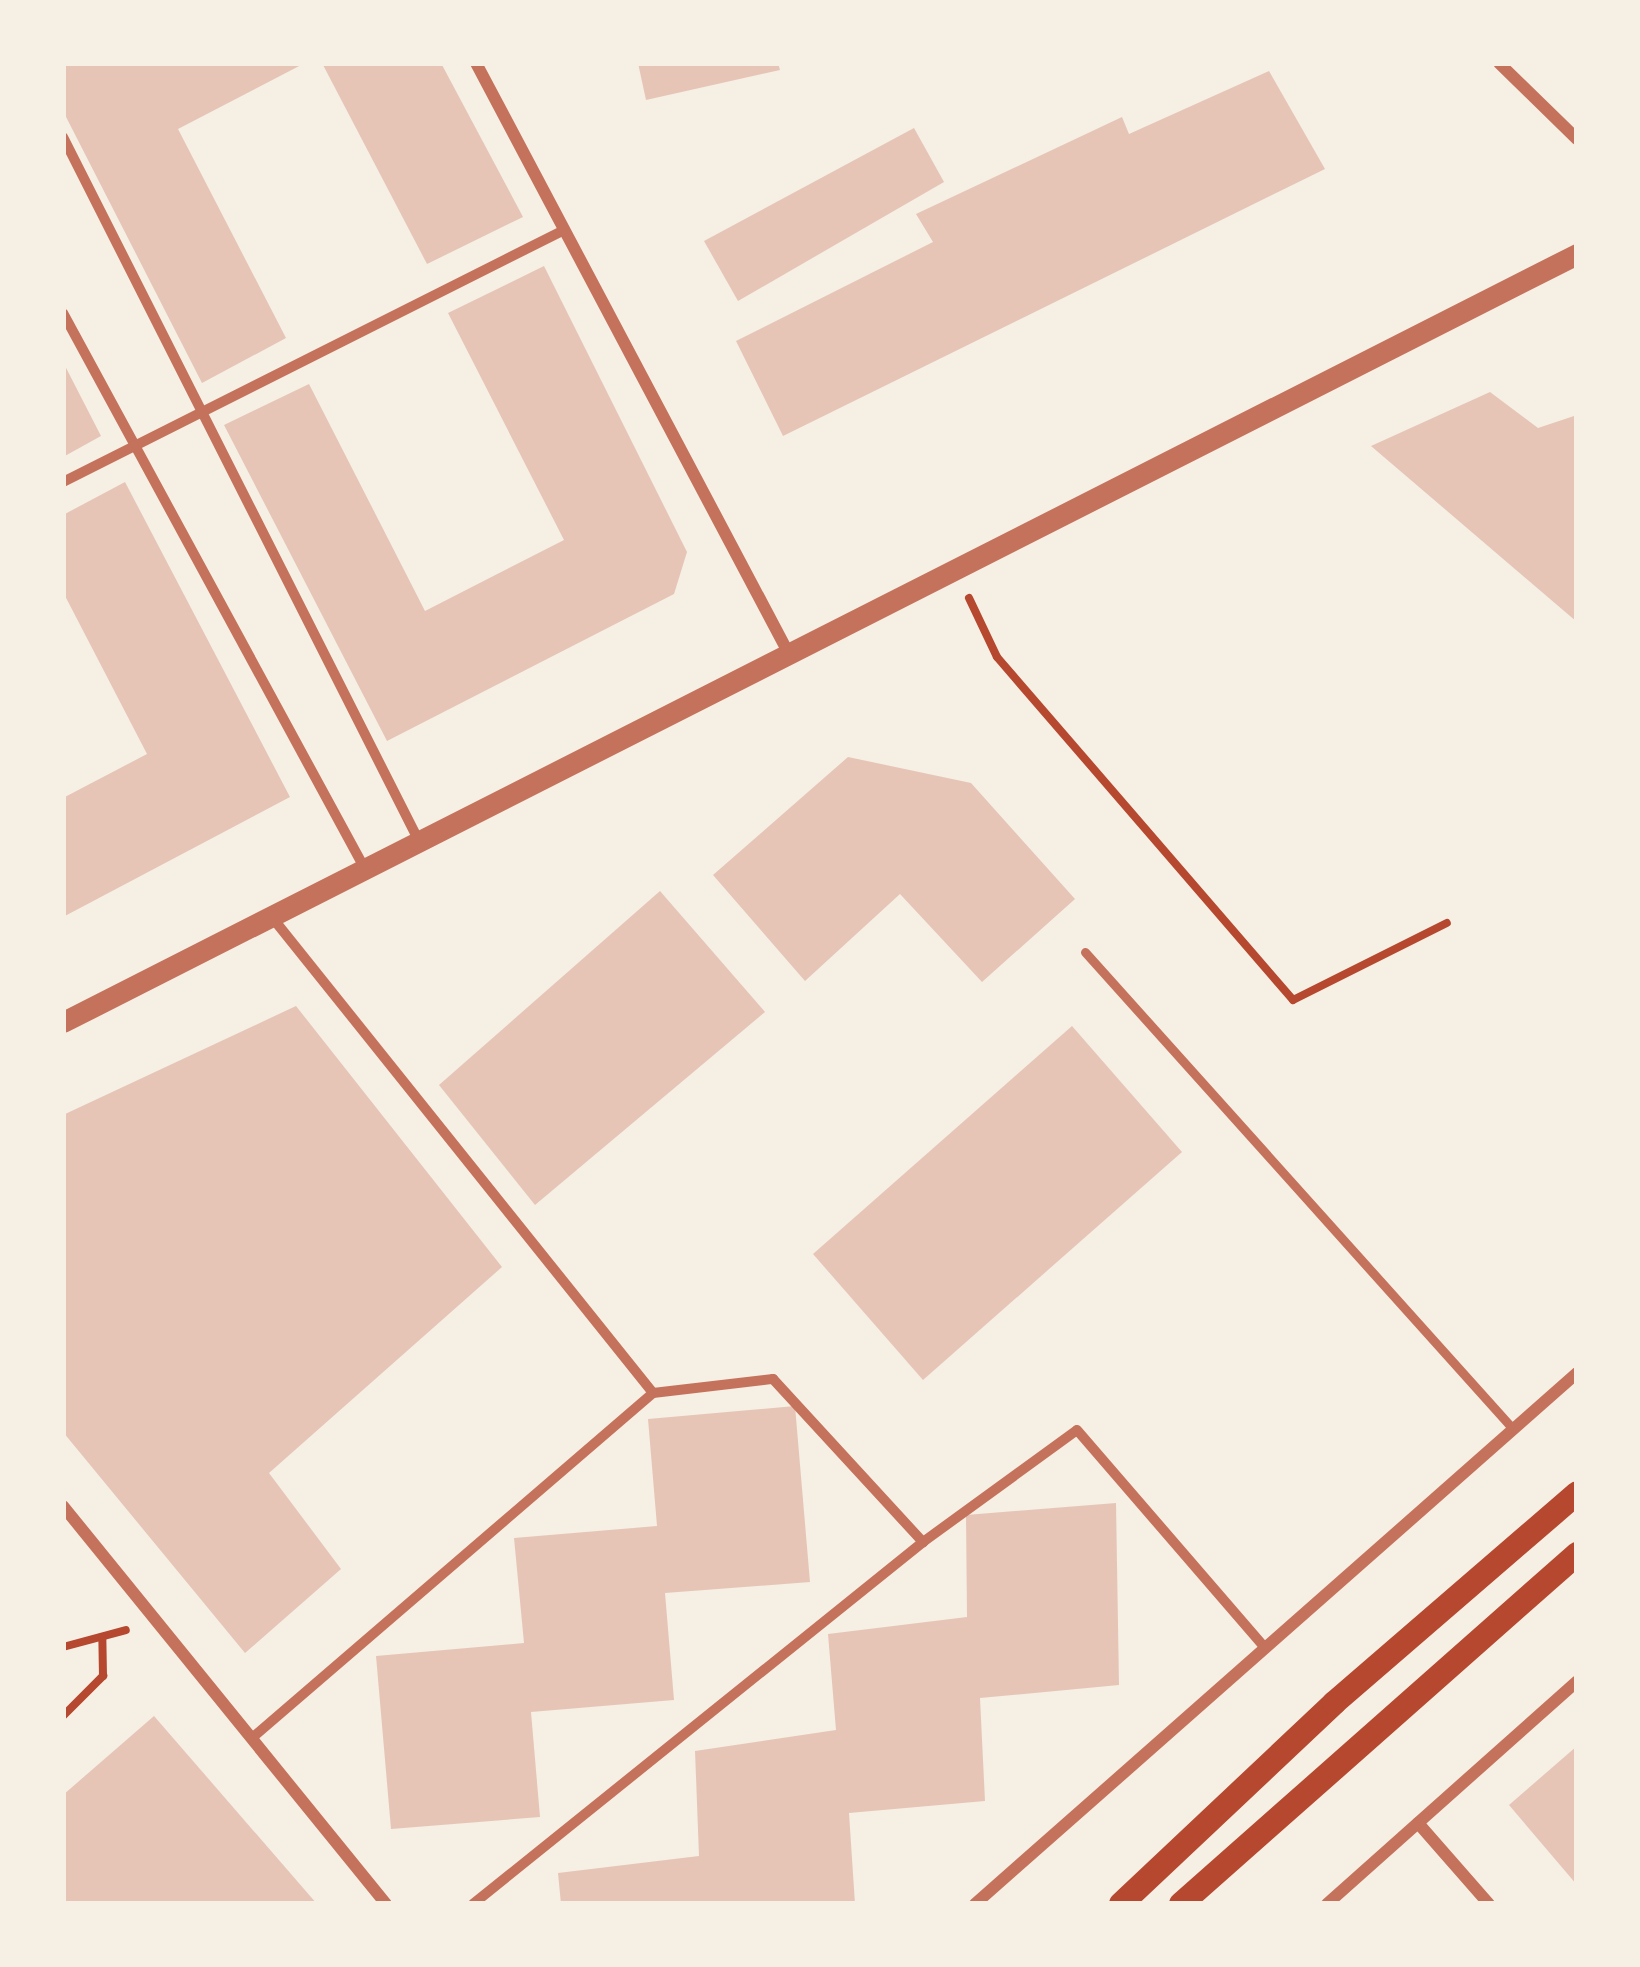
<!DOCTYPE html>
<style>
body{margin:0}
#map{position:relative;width:1640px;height:1967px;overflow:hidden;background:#f6efe4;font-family:"Fira Sans Condensed",sans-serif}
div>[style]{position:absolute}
.building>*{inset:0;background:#e6c5b7}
.path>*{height:8px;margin:-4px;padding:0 4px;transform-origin:4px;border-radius:4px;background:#b5482f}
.service>*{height:9px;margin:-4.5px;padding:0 4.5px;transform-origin:4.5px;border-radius:4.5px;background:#c5725c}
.pedestrian>*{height:10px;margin:-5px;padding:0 5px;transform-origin:5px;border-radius:5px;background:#c5725c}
.minor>*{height:12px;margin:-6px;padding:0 6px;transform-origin:6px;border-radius:6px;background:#c5725c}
.tertiary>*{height:21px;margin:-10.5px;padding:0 10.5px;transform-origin:10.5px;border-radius:10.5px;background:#c5725c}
.secondary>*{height:24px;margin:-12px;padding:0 12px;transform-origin:12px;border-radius:12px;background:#b5482f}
span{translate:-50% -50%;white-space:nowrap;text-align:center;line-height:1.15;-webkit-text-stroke:12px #f6efe4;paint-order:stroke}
.frame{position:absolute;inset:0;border:66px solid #f6efe4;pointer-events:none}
</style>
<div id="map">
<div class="building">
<i style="clip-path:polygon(63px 63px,305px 63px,178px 129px,286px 338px,202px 383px,63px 111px)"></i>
<i style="clip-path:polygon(322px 63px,441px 63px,523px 217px,427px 264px)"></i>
<i style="clip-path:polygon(638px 63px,778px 63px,780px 70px,646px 100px)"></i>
<i style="clip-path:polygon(1269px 71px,1325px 169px,783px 436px,736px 341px,933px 242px,916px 214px,1122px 117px,1129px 134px)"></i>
<i style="clip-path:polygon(914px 128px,944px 182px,738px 301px,704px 241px)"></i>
<i style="clip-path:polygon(544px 266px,687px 552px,674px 594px,387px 741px,224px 425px,309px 384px,425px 611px,564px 540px,448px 313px)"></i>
<i style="clip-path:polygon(63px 362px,101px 436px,63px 457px)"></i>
<i style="clip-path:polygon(1490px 392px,1538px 428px,1577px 415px,1577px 622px,1371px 446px)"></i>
<i style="clip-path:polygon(125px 482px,290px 797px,63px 917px,63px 798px,147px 754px,63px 592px,63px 515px)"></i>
<i style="clip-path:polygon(848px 757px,971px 783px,1075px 899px,982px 982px,900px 894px,805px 981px,713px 875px)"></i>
<i style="clip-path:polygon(660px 891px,765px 1012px,535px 1205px,439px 1085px)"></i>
<i style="clip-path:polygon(296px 1006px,502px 1267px,269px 1473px,341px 1569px,245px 1653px,63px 1432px,63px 1115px)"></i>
<i style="clip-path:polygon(1072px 1026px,1182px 1152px,923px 1380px,813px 1254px)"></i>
<i style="clip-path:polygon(795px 1406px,810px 1582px,665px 1593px,674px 1700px,531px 1712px,540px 1817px,391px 1829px,376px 1656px,524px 1643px,514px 1538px,657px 1526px,648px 1419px)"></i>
<i style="clip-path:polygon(1116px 1503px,1119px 1685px,980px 1698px,985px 1801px,849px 1813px,855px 1904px,561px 1904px,558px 1873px,699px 1856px,695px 1751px,836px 1730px,828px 1634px,967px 1617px,966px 1515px)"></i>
<i style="clip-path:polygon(154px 1716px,317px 1904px,66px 1904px,63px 1795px)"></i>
<i style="clip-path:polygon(1577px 1746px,1577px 1885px,1509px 1805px)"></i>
</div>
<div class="path">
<i style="left:969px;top:598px;width:65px;rotate:64.6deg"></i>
<i style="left:997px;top:657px;width:453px;rotate:49.2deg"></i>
<i style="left:1293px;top:1000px;width:172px;rotate:-26.6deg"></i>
<i style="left:63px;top:1647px;width:65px;rotate:-15.1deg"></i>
<i style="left:63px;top:1716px;width:57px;rotate:-45deg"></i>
<i style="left:103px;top:1676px;width:39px;rotate:-91deg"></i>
</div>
<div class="service">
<i style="left:1085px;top:952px;width:641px;rotate:48.1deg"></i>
</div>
<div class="pedestrian">
<i style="left:63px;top:137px;width:789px;rotate:63.18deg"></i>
<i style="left:63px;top:313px;width:633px;rotate:61.49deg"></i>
<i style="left:63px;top:482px;width:561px;rotate:-26.7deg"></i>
<i style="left:271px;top:916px;width:611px;rotate:51.31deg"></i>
<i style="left:653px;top:1393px;width:121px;rotate:-6.7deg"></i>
<i style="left:773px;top:1379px;width:222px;rotate:47.4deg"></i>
<i style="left:252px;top:1738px;width:529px;rotate:-40.71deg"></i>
<i style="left:473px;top:1904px;width:578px;rotate:-38.81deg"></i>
<i style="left:923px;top:1542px;width:190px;rotate:-36deg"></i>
<i style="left:1077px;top:1430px;width:288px;rotate:49.2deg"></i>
</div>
<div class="minor">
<i style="left:476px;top:63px;width:669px;rotate:62.09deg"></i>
<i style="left:1499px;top:63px;width:109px;rotate:44.3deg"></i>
<i style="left:63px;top:1506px;width:513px;rotate:50.94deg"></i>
<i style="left:1418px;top:1823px;width:108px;rotate:48.8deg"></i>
<i style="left:975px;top:1904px;width:803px;rotate:-41.41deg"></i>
<i style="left:1327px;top:1904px;width:335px;rotate:-41.7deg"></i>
</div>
<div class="tertiary">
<i style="left:63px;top:1022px;width:1698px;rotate:-26.9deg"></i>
</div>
<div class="secondary">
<i style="left:1121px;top:1904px;width:293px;rotate:-43.3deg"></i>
<i style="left:1334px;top:1703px;width:321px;rotate:-40.8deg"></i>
<i style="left:1181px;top:1904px;width:529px;rotate:-41.47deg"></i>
</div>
<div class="frame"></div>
</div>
